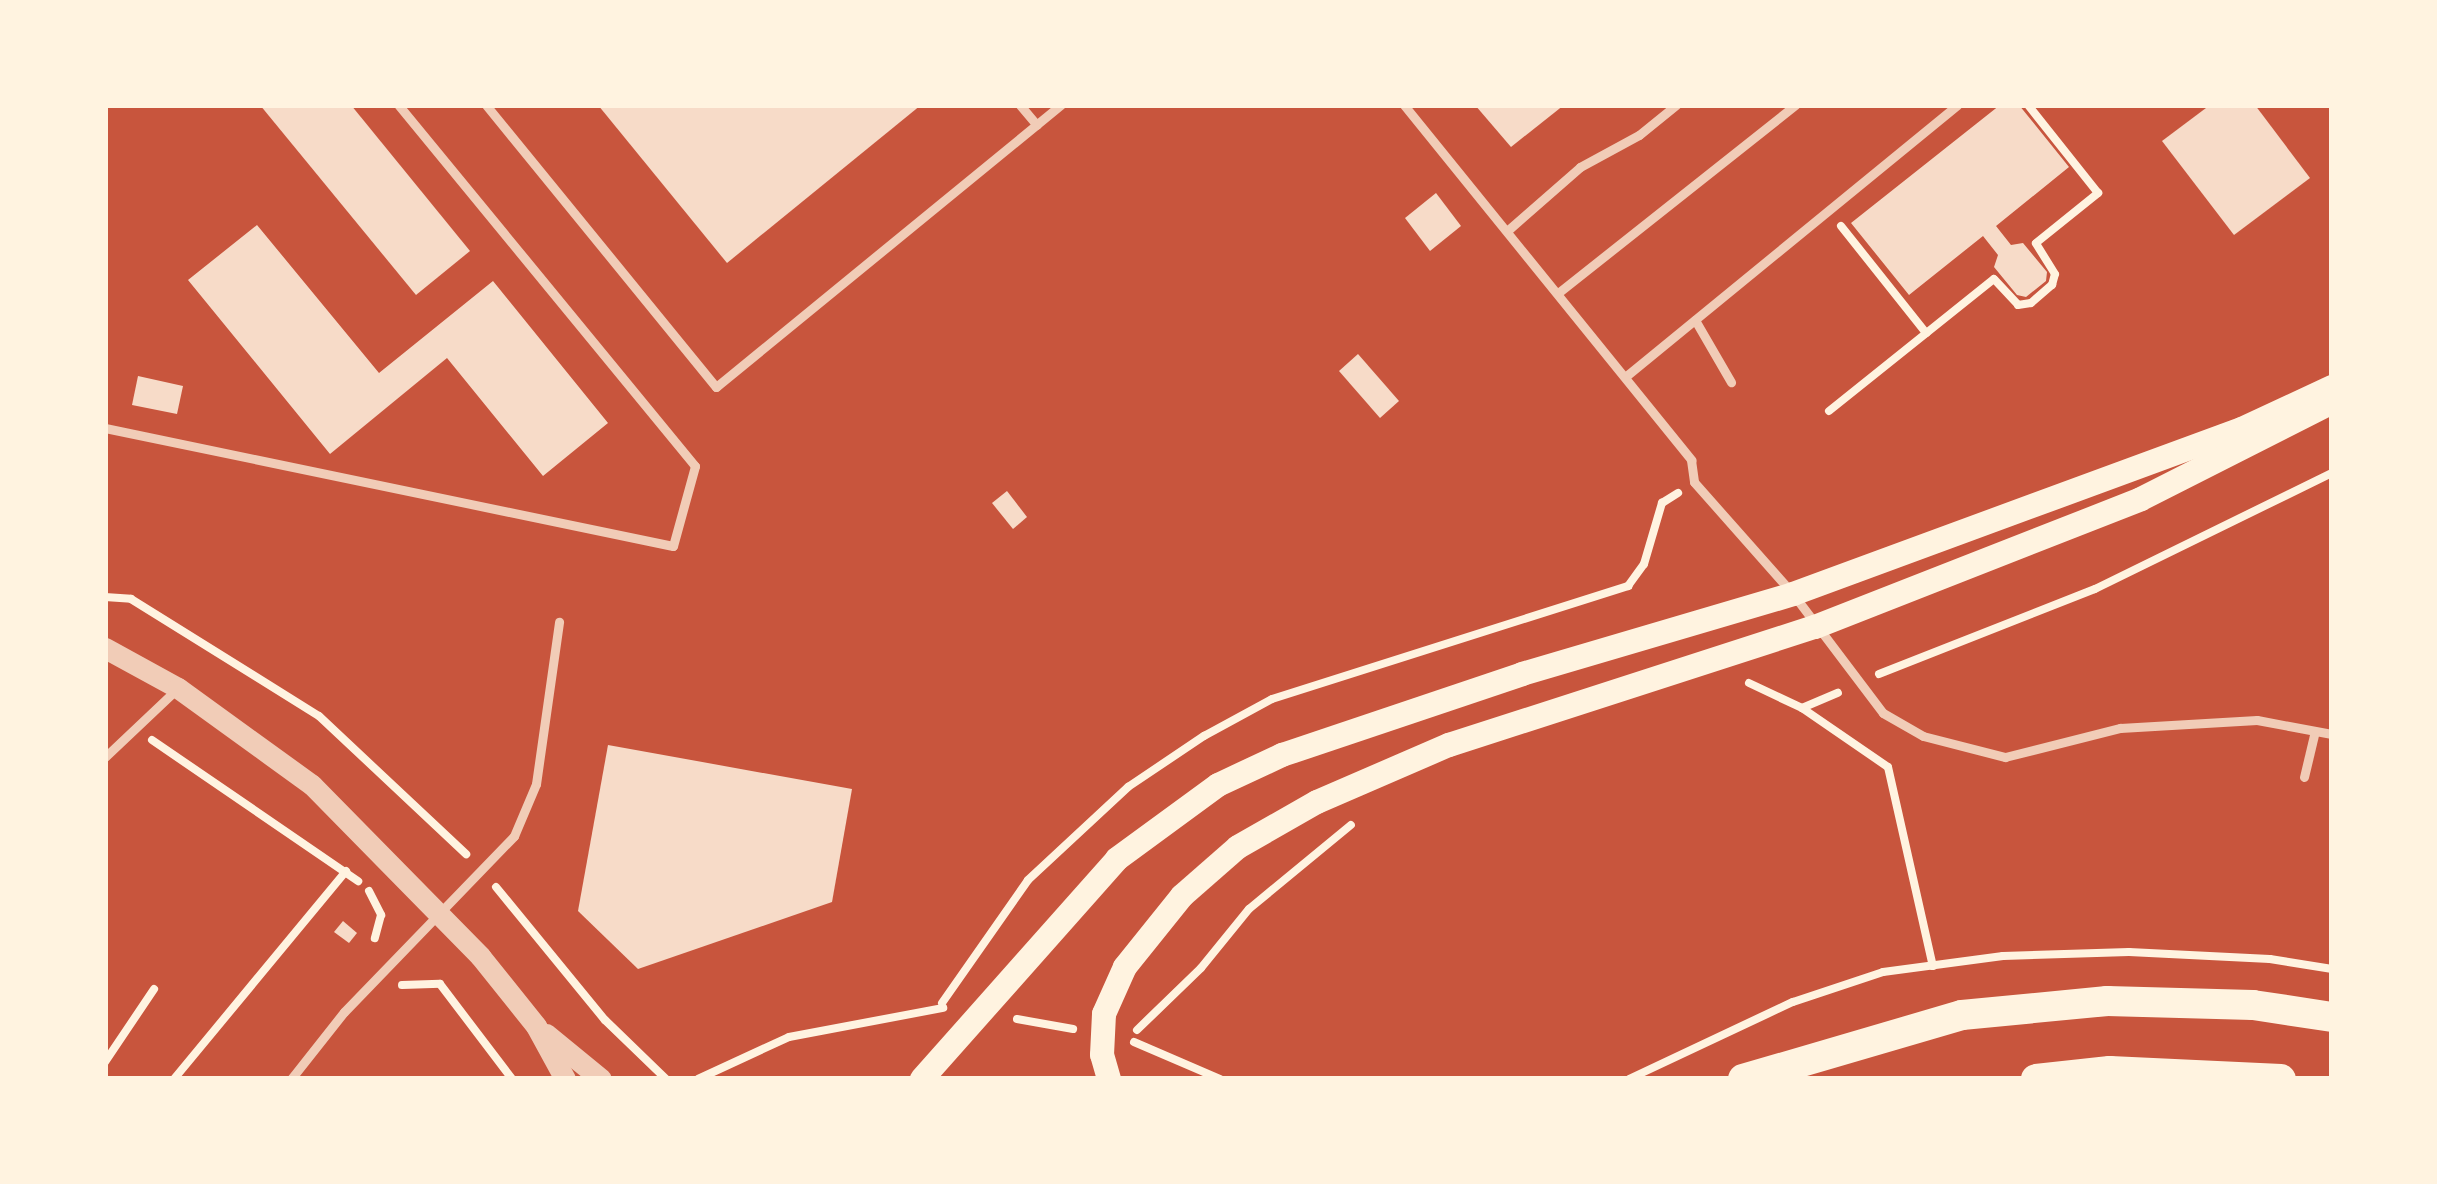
<!DOCTYPE html>
<style>
body{margin:0}
#map{position:relative;width:2437px;height:1184px;overflow:hidden;background:#c8553d;font-family:Figtree,sans-serif}
div>[style]{position:absolute}
.building>*{inset:0;background:#f7dbc8}
.path>*{height:8px;margin:-4px;padding:0 4px;transform-origin:4px;border-radius:4px;background:#fff3e0}
.service>*{height:9px;margin:-4.5px;padding:0 4.5px;transform-origin:4.5px;border-radius:4.5px;background:#f1ccb7}
.tertiary>*{height:21px;margin:-10.5px;padding:0 10.5px;transform-origin:10.5px;border-radius:10.5px;background:#f1ccb7}
.secondary>*{height:24px;margin:-12px;padding:0 12px;transform-origin:12px;border-radius:12px;background:#fff3e0}
.primary>*{height:30px;margin:-15px;padding:0 15px;transform-origin:15px;border-radius:15px;background:#fff3e0}
span{translate:-50% -50%;white-space:nowrap;text-align:center;line-height:1.15;-webkit-text-stroke:12px #fff3e0;paint-order:stroke}
.frame{position:absolute;inset:0;border:108px solid #fff3e0;pointer-events:none}
</style>
<div id="map">
<div class="building">
<i style="clip-path:polygon(260px 105px,351px 105px,470px 251px,416px 295px)"></i>
<i style="clip-path:polygon(598px 105px,921px 105px,727px 263px)"></i>
<i style="clip-path:polygon(1475px 105px,1564px 105px,1511px 147px)"></i>
<i style="clip-path:polygon(2000px 105px,2019px 105px,2069px 167px,1996px 226px,2011px 245px,2023px 243px,2047px 272px,2046px 281px,2026px 297px,2017px 295px,1994px 267px,1998px 255px,1983px 236px,1909px 295px,1851px 223px)"></i>
<i style="clip-path:polygon(2210px 105px,2255px 105px,2310px 178px,2234px 235px,2162px 141px)"></i>
<i style="clip-path:polygon(1436px 193px,1461px 226px,1430px 251px,1405px 218px)"></i>
<i style="clip-path:polygon(257px 225px,379px 373px,493px 281px,608px 423px,543px 476px,447px 358px,330px 454px,188px 280px)"></i>
<i style="clip-path:polygon(1358px 354px,1399px 401px,1380px 418px,1339px 371px)"></i>
<i style="clip-path:polygon(138px 376px,183px 386px,177px 414px,132px 405px)"></i>
<i style="clip-path:polygon(1007px 491px,1027px 517px,1013px 529px,992px 503px)"></i>
<i style="clip-path:polygon(608px 745px,852px 789px,832px 902px,638px 969px,578px 911px)"></i>
<i style="clip-path:polygon(343px 921px,357px 933px,349px 943px,334px 932px)"></i>
</div>
<div class="path">
<i style="left:1841px;top:226px;width:137px;rotate:51.5deg"></i>
<i style="left:1829px;top:411px;width:211px;rotate:-38.7deg"></i>
<i style="left:1994px;top:279px;width:35px;rotate:47deg"></i>
<i style="left:2018px;top:305px;width:13px;rotate:-9deg"></i>
<i style="left:2031px;top:303px;width:28px;rotate:-41deg"></i>
<i style="left:2052px;top:285px;width:11px;rotate:-75deg"></i>
<i style="left:2055px;top:274px;width:36px;rotate:-122deg"></i>
<i style="left:2036px;top:243px;width:80px;rotate:-38.9deg"></i>
<i style="left:2098px;top:193px;width:112px;rotate:-128.5deg"></i>
<i style="left:105px;top:597px;width:26px;rotate:4deg"></i>
<i style="left:131px;top:599px;width:221px;rotate:31.9deg"></i>
<i style="left:319px;top:716px;width:202px;rotate:43.2deg"></i>
<i style="left:1879px;top:674px;width:232px;rotate:-21.5deg"></i>
<i style="left:2095px;top:589px;width:264px;rotate:-26.1deg"></i>
<i style="left:1749px;top:683px;width:59px;rotate:25.3deg"></i>
<i style="left:1802px;top:708px;width:39px;rotate:-23deg"></i>
<i style="left:1802px;top:708px;width:104px;rotate:34.5deg"></i>
<i style="left:1888px;top:767px;width:204px;rotate:77.3deg"></i>
<i style="left:152px;top:740px;width:250px;rotate:34.4deg"></i>
<i style="left:496px;top:887px;width:172px;rotate:50.7deg"></i>
<i style="left:605px;top:1020px;width:85px;rotate:44deg"></i>
<i style="left:369px;top:891px;width:27px;rotate:63deg"></i>
<i style="left:381px;top:915px;width:24px;rotate:105deg"></i>
<i style="left:402px;top:985px;width:38px;rotate:-2deg"></i>
<i style="left:440px;top:984px;width:119px;rotate:52.8deg"></i>
<i style="left:942px;top:1003px;width:150px;rotate:-55deg"></i>
<i style="left:1028px;top:880px;width:137px;rotate:-42.9deg"></i>
<i style="left:1128px;top:787px;width:92px;rotate:-33.9deg"></i>
<i style="left:1204px;top:736px;width:77px;rotate:-28.6deg"></i>
<i style="left:1272px;top:699px;width:374px;rotate:-17.6deg"></i>
<i style="left:1628px;top:586px;width:27px;rotate:-54deg"></i>
<i style="left:1644px;top:564px;width:64px;rotate:-73.6deg"></i>
<i style="left:1662px;top:503px;width:19px;rotate:-32deg"></i>
<i style="left:1017px;top:1019px;width:57px;rotate:10.1deg"></i>
<i style="left:1137px;top:1030px;width:89px;rotate:-44.1deg"></i>
<i style="left:1201px;top:968px;width:76px;rotate:-50.9deg"></i>
<i style="left:1249px;top:909px;width:132px;rotate:-39.5deg"></i>
<i style="left:1134px;top:1042px;width:94px;rotate:23.3deg"></i>
<i style="left:105px;top:1062px;width:88px;rotate:-56.1deg"></i>
<i style="left:174px;top:1079px;width:270px;rotate:-50.4deg"></i>
<i style="left:698px;top:1079px;width:100px;rotate:-24.8deg"></i>
<i style="left:789px;top:1037px;width:157px;rotate:-10.7deg"></i>
<i style="left:1629px;top:1079px;width:181px;rotate:-25.2deg"></i>
<i style="left:1793px;top:1002px;width:95px;rotate:-18.4deg"></i>
<i style="left:1883px;top:972px;width:121px;rotate:-7.6deg"></i>
<i style="left:2003px;top:956px;width:126px;rotate:-1.8deg"></i>
<i style="left:2129px;top:952px;width:141px;rotate:2.8deg"></i>
<i style="left:2270px;top:959px;width:63px;rotate:9.2deg"></i>
</div>
<div class="service">
<i style="left:486px;top:105px;width:364px;rotate:50.8deg"></i>
<i style="left:716px;top:387px;width:446px;rotate:-39.3deg"></i>
<i style="left:1020px;top:105px;width:26px;rotate:50deg"></i>
<i style="left:1404px;top:105px;width:457px;rotate:51deg"></i>
<i style="left:1691px;top:460px;width:22px;rotate:82deg"></i>
<i style="left:1694px;top:482px;width:149px;rotate:48.5deg"></i>
<i style="left:1793px;top:594px;width:149px;rotate:52.9deg"></i>
<i style="left:1883px;top:713px;width:46px;rotate:29.9deg"></i>
<i style="left:1923px;top:736px;width:85px;rotate:14.4deg"></i>
<i style="left:2005px;top:757px;width:119px;rotate:-14.2deg"></i>
<i style="left:2120px;top:728px;width:137px;rotate:-3.3deg"></i>
<i style="left:2257px;top:720px;width:76px;rotate:10.6deg"></i>
<i style="left:1507px;top:231px;width:97px;rotate:-41.2deg"></i>
<i style="left:1580px;top:167px;width:67px;rotate:-28.5deg"></i>
<i style="left:1639px;top:135px;width:48px;rotate:-39deg"></i>
<i style="left:1558px;top:293px;width:303px;rotate:-38.4deg"></i>
<i style="left:1695px;top:320px;width:72px;rotate:59.9deg"></i>
<i style="left:1625px;top:377px;width:429px;rotate:-39.3deg"></i>
<i style="left:105px;top:428px;width:580px;rotate:11.74deg"></i>
<i style="left:673px;top:546px;width:83px;rotate:-74.6deg"></i>
<i style="left:695px;top:466px;width:467px;rotate:-129.4deg"></i>
<i style="left:105px;top:757px;width:100px;rotate:-43.4deg"></i>
<i style="left:2304px;top:777px;width:47px;rotate:-76.6deg"></i>
<i style="left:291px;top:1079px;width:85px;rotate:-51.7deg"></i>
<i style="left:344px;top:1012px;width:245px;rotate:-46deg"></i>
<i style="left:514px;top:836px;width:56px;rotate:-67.1deg"></i>
<i style="left:536px;top:784px;width:164px;rotate:-81.9deg"></i>
</div>
<div class="tertiary">
<i style="left:105px;top:648px;width:83px;rotate:28.7deg"></i>
<i style="left:178px;top:688px;width:165px;rotate:35.9deg"></i>
<i style="left:312px;top:785px;width:240px;rotate:45.5deg"></i>
<i style="left:480px;top:956px;width:90px;rotate:51.3deg"></i>
<i style="left:536px;top:1026px;width:60px;rotate:61.3deg"></i>
<i style="left:546px;top:1034px;width:71px;rotate:39.3deg"></i>
</div>
<div class="secondary">
<i style="left:922px;top:1079px;width:294px;rotate:-48.4deg"></i>
<i style="left:1117px;top:859px;width:125px;rotate:-36.2deg"></i>
<i style="left:1218px;top:785px;width:71px;rotate:-25.1deg"></i>
<i style="left:1282px;top:755px;width:253px;rotate:-18.6deg"></i>
<i style="left:1522px;top:674px;width:283px;rotate:-16.4deg"></i>
<i style="left:1793px;top:594px;width:478px;rotate:-20.2deg"></i>
<i style="left:2242px;top:429px;width:99px;rotate:-25deg"></i>
<i style="left:1109px;top:1079px;width:25px;rotate:-106deg"></i>
<i style="left:1102px;top:1055px;width:41px;rotate:-87.2deg"></i>
<i style="left:1104px;top:1014px;width:51px;rotate:-65.9deg"></i>
<i style="left:1125px;top:967px;width:91px;rotate:-51.2deg"></i>
<i style="left:1182px;top:896px;width:74px;rotate:-41.2deg"></i>
<i style="left:1238px;top:847px;width:91px;rotate:-29.7deg"></i>
<i style="left:1317px;top:802px;width:144px;rotate:-23.4deg"></i>
<i style="left:1449px;top:745px;width:385px;rotate:-17.9deg"></i>
<i style="left:1815px;top:627px;width:350px;rotate:-21.4deg"></i>
<i style="left:2141px;top:499px;width:214px;rotate:-26.9deg"></i>
</div>
<div class="primary">
<i style="left:1743px;top:1079px;width:228px;rotate:-16.3deg"></i>
<i style="left:1962px;top:1015px;width:146px;rotate:-5.5deg"></i>
<i style="left:2107px;top:1001px;width:146px;rotate:1.6deg"></i>
<i style="left:2253px;top:1005px;width:80px;rotate:8.6deg"></i>
<i style="left:2036px;top:1079px;width:74px;rotate:-6.2deg"></i>
<i style="left:2110px;top:1071px;width:171px;rotate:2.7deg"></i>
</div>
<div class="frame"></div>
</div>
